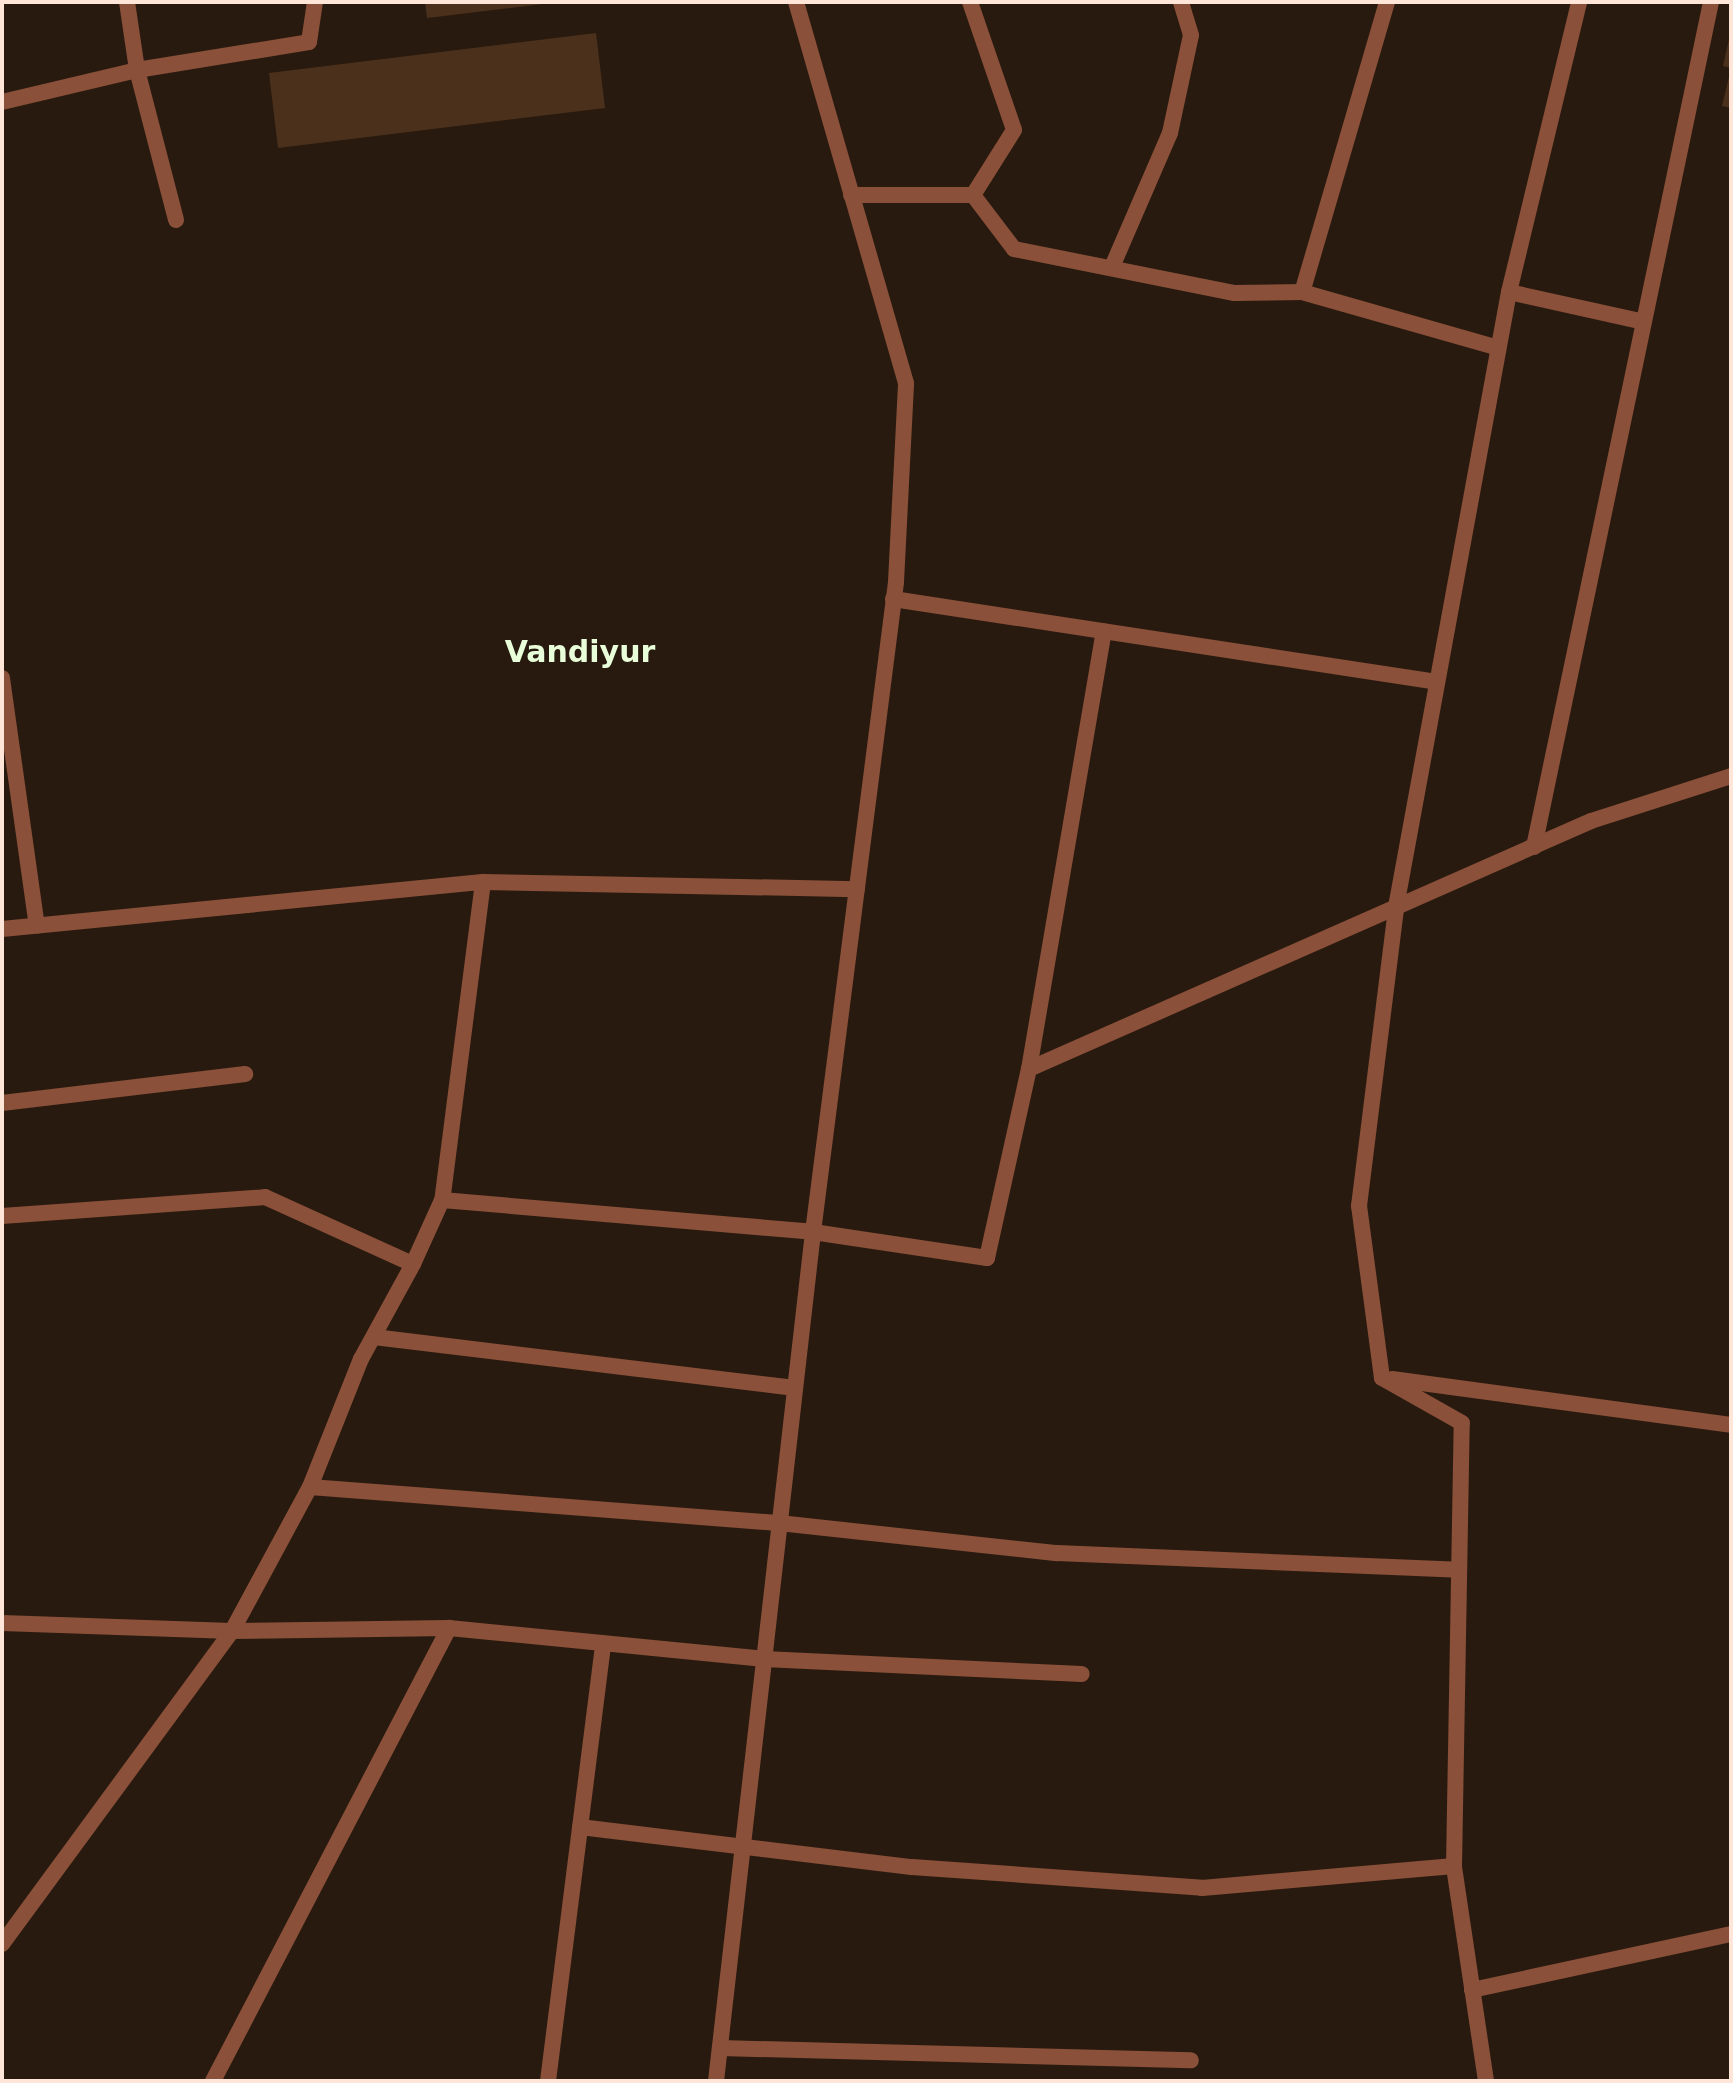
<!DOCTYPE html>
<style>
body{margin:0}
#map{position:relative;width:1733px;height:2083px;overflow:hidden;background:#291a0f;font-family:"DejaVu Sans",sans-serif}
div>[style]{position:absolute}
.building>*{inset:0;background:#4b311b}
.lane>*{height:16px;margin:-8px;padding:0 8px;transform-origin:8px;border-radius:8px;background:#8a5039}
.street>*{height:16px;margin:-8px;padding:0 8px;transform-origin:8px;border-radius:8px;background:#8a5039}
span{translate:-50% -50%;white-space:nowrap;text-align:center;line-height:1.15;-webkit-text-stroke:7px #291a0f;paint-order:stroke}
.district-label{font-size:30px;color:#e8ffda;font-weight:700}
.frame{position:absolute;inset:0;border:4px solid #ffe6d8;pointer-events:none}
</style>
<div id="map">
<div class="building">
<i style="clip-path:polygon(425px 2px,542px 2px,542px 4px,427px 18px)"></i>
<i style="clip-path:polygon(596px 33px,605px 108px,278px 148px,269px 73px)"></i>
<i style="clip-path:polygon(1730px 35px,1731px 35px,1731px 68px,1723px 66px)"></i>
<i style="clip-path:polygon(1730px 73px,1731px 73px,1731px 108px,1722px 106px)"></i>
</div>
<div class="lane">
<i style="left:1472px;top:1990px;width:265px;rotate:-12.2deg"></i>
</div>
<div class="street">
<i style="left:127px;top:2px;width:69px;rotate:81.6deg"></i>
<i style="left:137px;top:70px;width:155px;rotate:75.4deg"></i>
<i style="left:970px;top:2px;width:135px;rotate:71deg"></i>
<i style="left:1014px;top:130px;width:77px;rotate:122.2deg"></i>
<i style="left:1387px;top:2px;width:302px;rotate:106.3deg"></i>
<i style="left:1302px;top:292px;width:204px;rotate:15.9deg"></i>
<i style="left:2px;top:102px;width:139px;rotate:-13.3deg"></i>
<i style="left:137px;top:70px;width:174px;rotate:-9.2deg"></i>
<i style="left:309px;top:42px;width:40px;rotate:-81.5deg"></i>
<i style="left:851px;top:195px;width:122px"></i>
<i style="left:973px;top:195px;width:68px;rotate:52.8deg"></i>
<i style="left:1014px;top:249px;width:225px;rotate:11.3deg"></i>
<i style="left:1235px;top:293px;width:67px;rotate:-0.9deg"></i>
<i style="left:1112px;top:267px;width:146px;rotate:-66.6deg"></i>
<i style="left:1170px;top:133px;width:100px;rotate:-77.9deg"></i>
<i style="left:1191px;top:35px;width:34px;rotate:-107deg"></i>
<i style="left:1509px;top:292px;width:298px;rotate:-76.4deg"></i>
<i style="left:893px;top:599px;width:550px;rotate:8.67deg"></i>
<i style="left:2px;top:678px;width:250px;rotate:82deg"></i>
<i style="left:1534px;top:847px;width:863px;rotate:-78.17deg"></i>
<i style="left:483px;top:882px;width:374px;rotate:1.1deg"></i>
<i style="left:2px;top:929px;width:483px;rotate:-5.6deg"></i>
<i style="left:483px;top:882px;width:321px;rotate:97.3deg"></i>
<i style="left:1029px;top:1069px;width:444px;rotate:-80.3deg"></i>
<i style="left:2px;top:1103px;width:245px;rotate:-6.8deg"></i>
<i style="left:2px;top:1216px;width:264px;rotate:-4.1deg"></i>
<i style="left:265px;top:1197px;width:162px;rotate:24.4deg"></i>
<i style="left:374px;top:1337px;width:424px;rotate:6.9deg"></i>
<i style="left:1392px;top:1379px;width:342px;rotate:7.7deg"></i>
<i style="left:310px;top:1487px;width:470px;rotate:4.4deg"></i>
<i style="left:779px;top:1523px;width:280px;rotate:6.2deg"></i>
<i style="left:1057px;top:1553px;width:402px;rotate:2.4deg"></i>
<i style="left:2px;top:1623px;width:230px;rotate:2deg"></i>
<i style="left:232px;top:1631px;width:217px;rotate:-0.8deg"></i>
<i style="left:449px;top:1628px;width:317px;rotate:5.6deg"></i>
<i style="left:764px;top:1659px;width:318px;rotate:2.7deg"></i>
<i style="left:580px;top:1827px;width:334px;rotate:6.9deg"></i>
<i style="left:912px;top:1867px;width:291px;rotate:4.1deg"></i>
<i style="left:1202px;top:1888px;width:253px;rotate:-5deg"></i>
<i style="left:2px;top:1944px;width:388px;rotate:-53.7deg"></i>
<i style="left:232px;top:1631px;width:164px;rotate:-61.6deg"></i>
<i style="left:310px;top:1487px;width:138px;rotate:-68.3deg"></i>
<i style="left:361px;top:1359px;width:108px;rotate:-61.3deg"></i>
<i style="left:413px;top:1264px;width:70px;rotate:-65.6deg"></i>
<i style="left:442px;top:1200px;width:372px;rotate:4.9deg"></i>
<i style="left:813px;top:1232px;width:176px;rotate:8.5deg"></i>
<i style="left:987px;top:1258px;width:194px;rotate:-77.5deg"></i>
<i style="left:1029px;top:1069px;width:614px;rotate:-23.81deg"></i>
<i style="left:1591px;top:821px;width:147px;rotate:-17.8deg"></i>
<i style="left:720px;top:2048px;width:471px;rotate:1.5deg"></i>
<i style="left:213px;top:2081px;width:511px;rotate:-62.48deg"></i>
<i style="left:548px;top:2081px;width:441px;rotate:-82.8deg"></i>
<i style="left:716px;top:2081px;width:855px;rotate:-83.48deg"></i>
<i style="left:813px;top:1232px;width:655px;rotate:-82.72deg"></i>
<i style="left:896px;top:582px;width:199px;rotate:-87.1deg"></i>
<i style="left:906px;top:383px;width:397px;rotate:-106.1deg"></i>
<i style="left:1486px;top:2081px;width:217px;rotate:-98.5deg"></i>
<i style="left:1454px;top:1866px;width:443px;rotate:-89deg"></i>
<i style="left:1462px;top:1423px;width:92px;rotate:-150.6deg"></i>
<i style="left:1382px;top:1378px;width:174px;rotate:-97.6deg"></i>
<i style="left:1359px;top:1206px;width:301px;rotate:-82.9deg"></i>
<i style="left:1396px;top:907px;width:625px;rotate:-79.59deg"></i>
<i style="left:1509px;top:292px;width:138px;rotate:12.5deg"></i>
</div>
<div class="district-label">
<span style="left:580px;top:652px">Vandiyur</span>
</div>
<div class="frame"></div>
</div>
